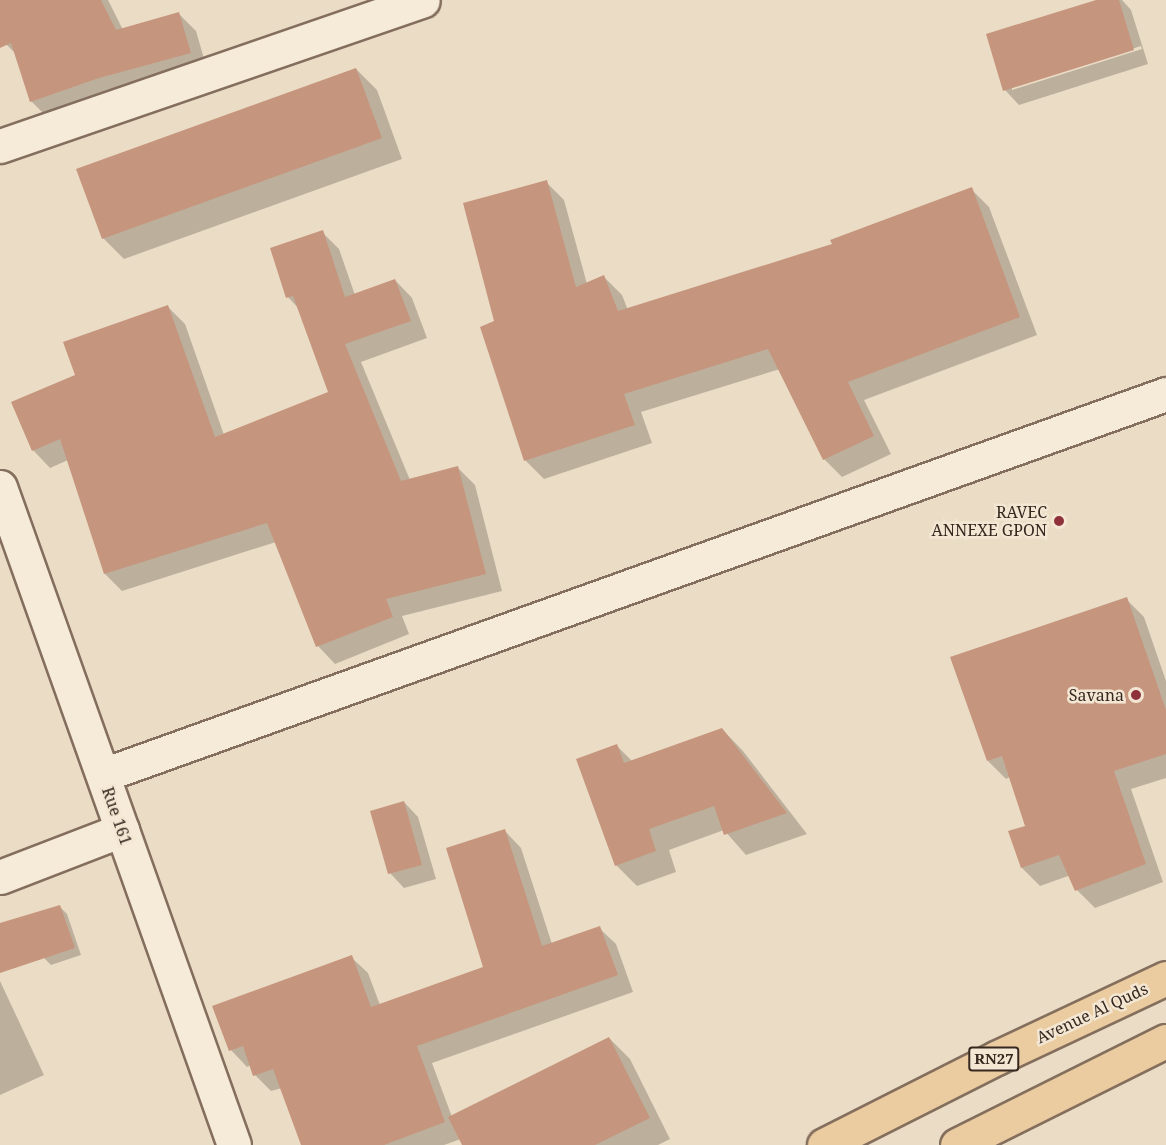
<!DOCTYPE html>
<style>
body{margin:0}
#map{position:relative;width:1166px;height:1145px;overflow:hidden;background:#ebdcc5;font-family:"Noto Serif",serif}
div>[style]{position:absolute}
.shadow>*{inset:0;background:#0003}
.building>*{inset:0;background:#c6957e}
.roads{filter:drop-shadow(2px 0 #846e5d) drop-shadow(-2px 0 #846e5d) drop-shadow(0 2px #846e5d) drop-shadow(0 -2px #846e5d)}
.street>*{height:33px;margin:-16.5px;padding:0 16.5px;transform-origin:16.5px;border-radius:16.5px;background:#f6ead8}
.secondary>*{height:33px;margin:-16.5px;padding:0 16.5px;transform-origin:16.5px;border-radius:16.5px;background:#f6ead8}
.primary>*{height:33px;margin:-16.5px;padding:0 16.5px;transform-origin:16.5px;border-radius:16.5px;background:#ebcca0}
.dots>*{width:16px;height:16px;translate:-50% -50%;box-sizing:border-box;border:3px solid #f3e7d4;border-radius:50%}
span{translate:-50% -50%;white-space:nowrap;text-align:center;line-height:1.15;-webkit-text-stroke:5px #f3e7d4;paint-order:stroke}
.shield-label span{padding:2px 4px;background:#f3e7d4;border:2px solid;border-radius:4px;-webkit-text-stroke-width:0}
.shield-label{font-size:15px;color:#36281f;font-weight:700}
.poi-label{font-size:16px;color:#36281f}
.right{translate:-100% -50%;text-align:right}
.street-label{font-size:16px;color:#36281f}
</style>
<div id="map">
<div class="shadow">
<i style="clip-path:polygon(0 0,108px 0,123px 30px,179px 14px,196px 31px,207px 69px,48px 118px,31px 101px,16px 54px,7px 45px,0 30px)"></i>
<i style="clip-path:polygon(evenodd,1101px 0,1122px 0,1131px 10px,1148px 64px,1019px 105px,1005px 90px,1101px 0,1141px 46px,1142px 49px,1012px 90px,1012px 87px,1141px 46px)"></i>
<i style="clip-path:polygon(356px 69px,377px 90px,402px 159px,124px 259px,103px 238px)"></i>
<i style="clip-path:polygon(546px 182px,564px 200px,587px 284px,604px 277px,622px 295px,628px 310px,834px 245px,971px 189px,989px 207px,1037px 335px,864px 400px,891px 454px,842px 477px,824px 459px,780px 369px,641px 412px,652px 443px,544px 479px,526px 461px,482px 328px,495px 322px)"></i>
<i style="clip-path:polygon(322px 232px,339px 249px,355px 295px,395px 280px,412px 298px,427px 338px,361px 362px,410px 480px,457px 467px,475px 485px,502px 591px,402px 616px,409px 634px,335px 664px,318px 646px,276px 542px,122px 591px,105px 574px,68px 460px,50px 468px,33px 450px,76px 375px,168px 307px,185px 324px,224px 435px,330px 392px,299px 309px,288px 297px)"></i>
<i style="clip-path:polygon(1126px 599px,1144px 617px,1166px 681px,1166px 778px,1131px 789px,1163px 882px,1095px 908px,1077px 890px,1071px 875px,1040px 886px,1022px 868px,1026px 827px,1010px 777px,1006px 779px,988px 761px)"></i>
<i style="clip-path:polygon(722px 729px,743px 751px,807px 834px,746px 855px,724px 830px,669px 850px,676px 872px,637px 886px,616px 865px,617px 746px,633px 762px)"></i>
<i style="clip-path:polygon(404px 802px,418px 817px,436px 879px,404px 888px,390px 873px)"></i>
<i style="clip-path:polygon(505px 831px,521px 848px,552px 944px,599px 928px,616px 944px,633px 992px,432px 1063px,452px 1117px,609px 1038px,630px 1059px,670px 1139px,658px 1145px,464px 1145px,461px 1139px,444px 1145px,303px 1145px,282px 1088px,271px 1091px,255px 1075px,251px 1065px,247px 1067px,231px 1050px,351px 957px,368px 973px,380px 1005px,485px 968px)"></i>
<i style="clip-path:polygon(60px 907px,67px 914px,81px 955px,51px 965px,44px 958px)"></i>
<i style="clip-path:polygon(0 981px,44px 1075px,0 1095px)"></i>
</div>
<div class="building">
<i style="clip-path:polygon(0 0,101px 0,116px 30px,179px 12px,191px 53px,99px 78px,30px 102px,11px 43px,0 48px)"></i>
<i style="clip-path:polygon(1096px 0,1119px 0,1134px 50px,1003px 91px,986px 34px)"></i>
<i style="clip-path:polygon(356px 68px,382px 138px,102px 239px,76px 169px)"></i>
<i style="clip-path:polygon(547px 180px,576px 287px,604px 275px,618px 311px,832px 244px,830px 240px,972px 187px,1020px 317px,848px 382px,874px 436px,823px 460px,768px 349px,624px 394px,635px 425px,524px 461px,480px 327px,494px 321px,463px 203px)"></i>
<i style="clip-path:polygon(323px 230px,345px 297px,395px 279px,411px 321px,345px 344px,401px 481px,458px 466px,486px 574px,386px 599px,393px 617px,316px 647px,267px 523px,104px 574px,60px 439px,32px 451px,11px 402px,75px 375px,63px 342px,168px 305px,215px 437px,328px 392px,293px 296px,286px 298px,270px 248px)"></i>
<i style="clip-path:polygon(1127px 597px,1166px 710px,1166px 754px,1114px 771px,1146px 864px,1075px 891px,1059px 855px,1021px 868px,1008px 831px,1025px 826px,1002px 756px,987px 761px,950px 657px)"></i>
<i style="clip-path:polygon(722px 728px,787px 813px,724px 835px,714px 806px,649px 829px,656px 851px,615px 866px,576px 759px,617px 744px,624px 763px)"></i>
<i style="clip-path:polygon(404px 801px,422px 865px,388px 874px,370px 811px)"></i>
<i style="clip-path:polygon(505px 829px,542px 946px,600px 926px,618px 975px,417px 1046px,445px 1122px,384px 1145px,301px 1145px,273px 1069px,253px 1076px,243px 1046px,229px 1051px,212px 1006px,352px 955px,371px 1007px,483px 967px,446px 848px)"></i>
<i style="clip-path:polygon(60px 905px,75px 948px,0 973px,0 923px)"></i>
<i style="clip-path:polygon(609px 1037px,650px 1118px,595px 1145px,462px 1145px,448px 1117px)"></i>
</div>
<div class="roads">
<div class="street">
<i style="left:0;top:146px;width:447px;rotate:-19deg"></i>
<i style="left:103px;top:775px;width:1129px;rotate:-19.72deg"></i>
<i style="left:0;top:877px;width:131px;rotate:-21.1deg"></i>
</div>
<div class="secondary">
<i style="left:0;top:487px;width:698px;rotate:70.42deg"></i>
</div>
<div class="primary">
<i style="left:824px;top:1145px;width:193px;rotate:-26.8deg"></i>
<i style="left:996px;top:1058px;width:188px;rotate:-25.2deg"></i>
<i style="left:957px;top:1145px;width:233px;rotate:-26.5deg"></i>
</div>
</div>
<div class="dots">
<i style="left:1059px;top:521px;background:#8f313b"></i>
<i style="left:1136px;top:695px;background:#8f313b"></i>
</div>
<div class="shield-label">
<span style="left:994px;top:1059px">RN27</span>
</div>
<div class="poi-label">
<span class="right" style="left:1047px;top:521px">RAVEC<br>ANNEXE GPON</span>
<span class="right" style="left:1124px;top:695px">Savana</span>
</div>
<div class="street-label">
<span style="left:117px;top:816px;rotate:71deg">Rue 161</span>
<span style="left:1092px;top:1013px;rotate:-25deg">Avenue Al Quds</span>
</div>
</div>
